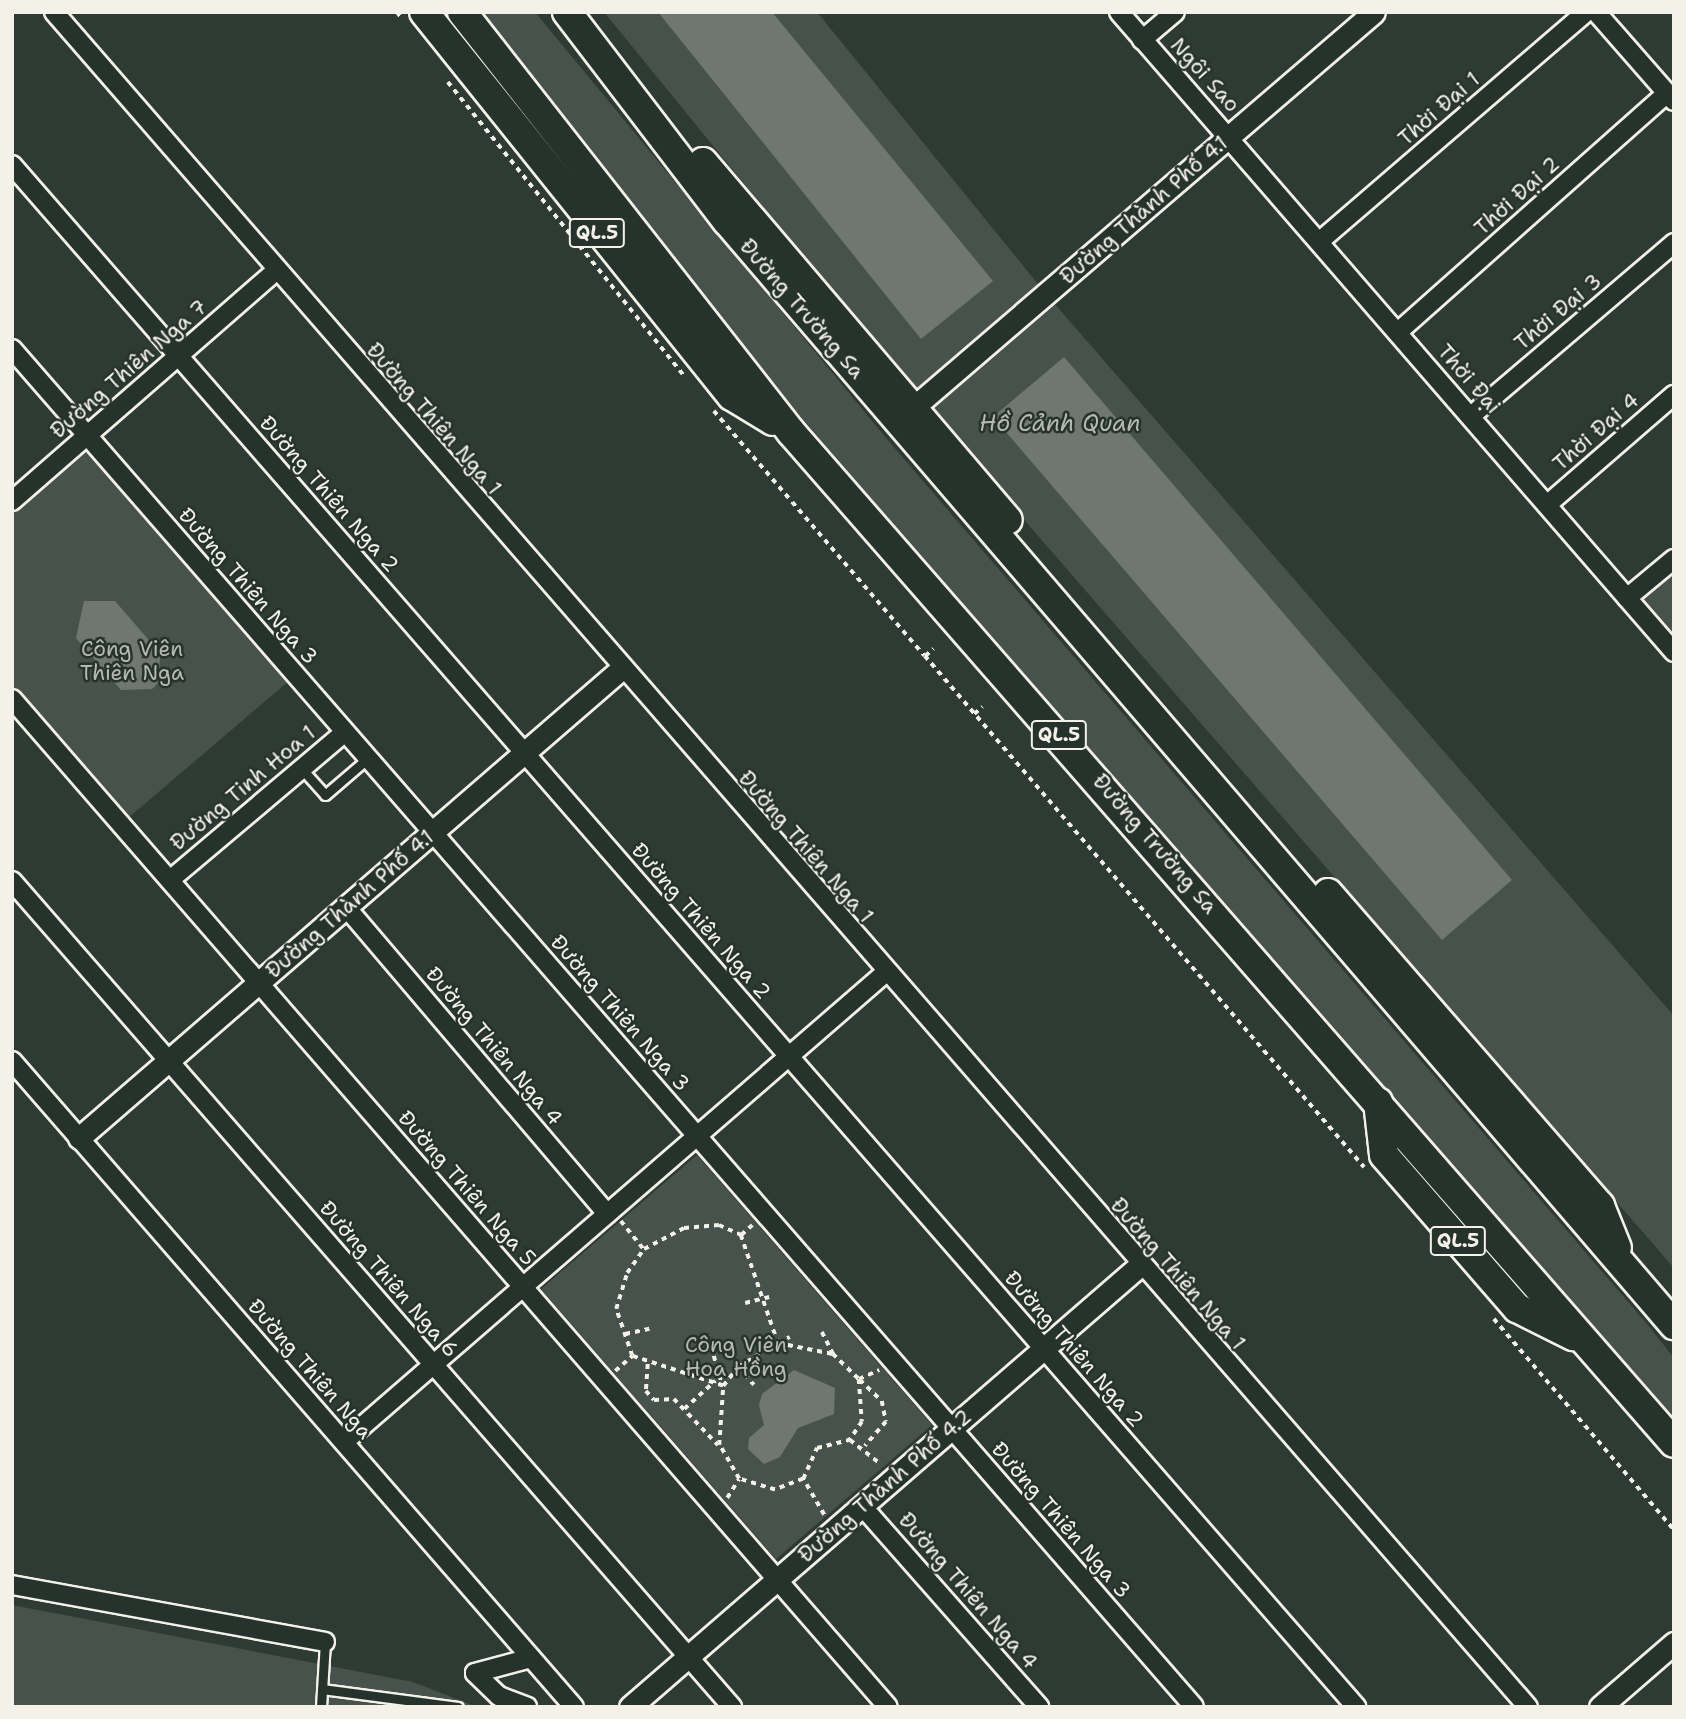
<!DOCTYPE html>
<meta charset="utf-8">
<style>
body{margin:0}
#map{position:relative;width:1686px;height:1719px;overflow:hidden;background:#2e3b34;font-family:"Shantell Sans",sans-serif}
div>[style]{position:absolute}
.green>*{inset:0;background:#48524c}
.water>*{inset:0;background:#6f7770}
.path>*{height:3.5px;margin-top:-1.75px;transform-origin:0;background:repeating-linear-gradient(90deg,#f4f1e8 0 5px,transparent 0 10px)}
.roads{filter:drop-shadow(2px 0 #f4f1e8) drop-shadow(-2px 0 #f4f1e8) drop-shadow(0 2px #f4f1e8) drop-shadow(0 -2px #f4f1e8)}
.service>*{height:9px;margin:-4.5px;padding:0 4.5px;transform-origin:4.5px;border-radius:4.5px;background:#26332d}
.minor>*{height:18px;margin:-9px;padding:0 9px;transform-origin:9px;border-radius:9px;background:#26332d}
.tertiary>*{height:21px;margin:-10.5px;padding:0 10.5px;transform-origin:10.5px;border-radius:10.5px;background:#26332d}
.trunk>*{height:28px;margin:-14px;padding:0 14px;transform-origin:14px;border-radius:14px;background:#26332d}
span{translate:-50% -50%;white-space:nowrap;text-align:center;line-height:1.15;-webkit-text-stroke:5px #26332d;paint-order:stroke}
.shield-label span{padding:2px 5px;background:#26332d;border:2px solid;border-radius:5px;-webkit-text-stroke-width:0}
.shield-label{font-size:19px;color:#f4f1e8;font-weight:700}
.street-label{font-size:21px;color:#f4f1e8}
.park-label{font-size:21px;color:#b8b9b1}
.water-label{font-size:23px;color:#b8bab2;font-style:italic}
.frame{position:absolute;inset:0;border:14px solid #f4f1e8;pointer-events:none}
</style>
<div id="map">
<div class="green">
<i style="clip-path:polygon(478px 12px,535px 12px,886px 438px,1647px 1324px,1674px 1358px,1674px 1421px,852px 477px,713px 313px)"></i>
<i style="clip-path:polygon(604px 12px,817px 12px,1046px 294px,1674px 1016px,1674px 1268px,921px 401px)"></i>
<i style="clip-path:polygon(87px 436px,296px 675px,121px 824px,12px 699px,12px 501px)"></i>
<i style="clip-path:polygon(1674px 559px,1674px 652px,1627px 598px)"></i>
<i style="clip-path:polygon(697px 1155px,932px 1425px,776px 1559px,541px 1289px)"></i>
<i style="clip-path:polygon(12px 1605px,413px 1682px,477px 1707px,12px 1707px)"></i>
</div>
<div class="water">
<i style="clip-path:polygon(658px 12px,772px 12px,993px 281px,921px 339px)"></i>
<i style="clip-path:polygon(1064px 357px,1512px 880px,1442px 940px,993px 417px)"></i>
<i style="clip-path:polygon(84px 601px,115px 601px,160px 653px,159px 682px,152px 689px,121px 690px,76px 638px)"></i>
<i style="clip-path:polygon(794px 1370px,835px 1388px,834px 1414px,798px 1428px,780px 1457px,764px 1464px,748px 1449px,749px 1438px,764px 1425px,759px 1405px,762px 1394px)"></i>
</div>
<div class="path">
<i style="left:397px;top:12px;width:9px;rotate:54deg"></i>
<i style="left:448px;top:82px;width:377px;rotate:51.2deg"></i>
<i style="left:714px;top:411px;width:323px;rotate:49.3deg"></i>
<i style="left:925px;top:656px;width:11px;rotate:-41deg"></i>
<i style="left:925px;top:656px;width:674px;rotate:49.33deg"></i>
<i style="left:974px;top:714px;width:11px;rotate:-41deg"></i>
<i style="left:621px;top:1221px;width:36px;rotate:51deg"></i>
<i style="left:741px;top:1235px;width:15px;rotate:-42deg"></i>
<i style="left:745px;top:1303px;width:25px;rotate:-14deg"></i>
<i style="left:1494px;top:1319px;width:277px;rotate:49.5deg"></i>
<i style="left:822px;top:1332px;width:25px;rotate:63deg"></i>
<i style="left:625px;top:1334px;width:25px;rotate:-12deg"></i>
<i style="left:714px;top:1356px;width:29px;rotate:74deg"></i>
<i style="left:648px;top:1364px;width:27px;rotate:94deg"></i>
<i style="left:646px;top:1391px;width:12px;rotate:48deg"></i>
<i style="left:654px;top:1400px;width:20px;rotate:-3deg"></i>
<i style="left:674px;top:1399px;width:64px;rotate:46.3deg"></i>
<i style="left:738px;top:1367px;width:24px;rotate:48deg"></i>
<i style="left:615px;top:1371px;width:23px;rotate:-41deg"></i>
<i style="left:859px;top:1379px;width:22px;rotate:-24deg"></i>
<i style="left:860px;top:1380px;width:30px;rotate:44deg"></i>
<i style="left:882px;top:1401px;width:21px;rotate:79deg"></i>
<i style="left:886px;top:1422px;width:32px;rotate:131deg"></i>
<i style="left:723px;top:1386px;width:96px;rotate:-161.8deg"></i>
<i style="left:632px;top:1356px;width:50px;rotate:-108.8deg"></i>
<i style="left:616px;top:1309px;width:38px;rotate:-73deg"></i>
<i style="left:627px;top:1273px;width:29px;rotate:-55deg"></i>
<i style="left:644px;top:1249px;width:45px;rotate:-27.7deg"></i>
<i style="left:684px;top:1228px;width:35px;rotate:-5deg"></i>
<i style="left:719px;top:1225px;width:24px;rotate:24deg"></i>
<i style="left:741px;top:1235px;width:114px;rotate:71.1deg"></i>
<i style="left:778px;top:1343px;width:13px;rotate:-27deg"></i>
<i style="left:684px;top:1409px;width:42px;rotate:-42.1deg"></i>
<i style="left:803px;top:1479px;width:30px;rotate:159deg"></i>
<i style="left:775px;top:1490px;width:38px;rotate:-163deg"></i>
<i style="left:739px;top:1479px;width:39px;rotate:-120deg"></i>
<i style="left:719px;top:1445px;width:59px;rotate:-86.1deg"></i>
<i style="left:723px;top:1386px;width:24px;rotate:-52deg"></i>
<i style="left:738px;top:1367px;width:47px;rotate:-31deg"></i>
<i style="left:778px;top:1343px;width:56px;rotate:11.3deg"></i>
<i style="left:833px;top:1354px;width:36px;rotate:44deg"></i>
<i style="left:859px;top:1379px;width:43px;rotate:86deg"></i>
<i style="left:862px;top:1422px;width:22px;rotate:124deg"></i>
<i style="left:727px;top:1498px;width:22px;rotate:-58deg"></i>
<i style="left:824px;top:1515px;width:42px;rotate:-120.3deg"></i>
<i style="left:803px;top:1479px;width:34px;rotate:-66deg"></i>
<i style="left:817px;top:1448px;width:34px;rotate:-14deg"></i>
<i style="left:850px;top:1440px;width:39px;rotate:38deg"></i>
</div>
<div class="roads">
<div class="service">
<i style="left:301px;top:768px;width:36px;rotate:48deg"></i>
<i style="left:325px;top:795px;width:57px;rotate:-40.7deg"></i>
<i style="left:322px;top:1689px;width:137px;rotate:7.5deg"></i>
<i style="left:321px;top:1707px;width:65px;rotate:-86.5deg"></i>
</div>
<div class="minor">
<i style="left:54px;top:12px;width:2246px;rotate:48.99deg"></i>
<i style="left:1119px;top:12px;width:847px;rotate:49.07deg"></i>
<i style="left:1596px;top:12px;width:118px;rotate:48.8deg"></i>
<i style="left:1142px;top:40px;width:43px;rotate:-40.3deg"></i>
<i style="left:12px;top:165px;width:2046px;rotate:48.92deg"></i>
<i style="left:1320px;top:241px;width:351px;rotate:-40.7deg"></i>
<i style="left:1398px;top:332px;width:360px;rotate:-41.6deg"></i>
<i style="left:12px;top:349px;width:1800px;rotate:48.96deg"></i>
<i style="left:1471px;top:416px;width:267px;rotate:-40.4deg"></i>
<i style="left:12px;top:501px;width:350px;rotate:-41.1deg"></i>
<i style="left:1548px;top:504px;width:167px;rotate:-40.9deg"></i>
<i style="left:1627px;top:598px;width:61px;rotate:-39.7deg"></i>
<i style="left:12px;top:699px;width:1335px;rotate:49.01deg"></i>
<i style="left:170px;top:880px;width:229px;rotate:-40.2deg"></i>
<i style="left:12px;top:881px;width:1096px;rotate:48.92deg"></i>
<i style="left:346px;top:907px;width:403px;rotate:49.6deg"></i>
<i style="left:12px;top:1061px;width:856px;rotate:48.98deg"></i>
<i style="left:344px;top:1442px;width:716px;rotate:-40.92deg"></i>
<i style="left:862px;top:1506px;width:268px;rotate:48.6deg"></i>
<i style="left:12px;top:1585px;width:318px;rotate:10.3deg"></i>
<i style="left:475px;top:1673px;width:33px;rotate:44deg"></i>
<i style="left:499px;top:1696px;width:30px;rotate:21deg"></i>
<i style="left:475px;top:1673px;width:58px;rotate:-15deg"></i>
</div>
<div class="tertiary">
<i style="left:914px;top:407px;width:606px;rotate:-40.65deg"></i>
<i style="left:79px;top:1138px;width:717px;rotate:-40.87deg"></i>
<i style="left:630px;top:1707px;width:675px;rotate:-40.91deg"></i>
<i style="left:1600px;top:1707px;width:98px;rotate:-40.9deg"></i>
</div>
<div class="trunk">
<i style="left:424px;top:12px;width:492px;rotate:51.3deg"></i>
<i style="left:732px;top:396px;width:48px;rotate:31.4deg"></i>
<i style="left:462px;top:12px;width:534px;rotate:51.93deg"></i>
<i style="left:791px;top:432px;width:1342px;rotate:48.87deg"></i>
<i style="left:567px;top:12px;width:263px;rotate:52.6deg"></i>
<i style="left:727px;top:221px;width:1455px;rotate:49.38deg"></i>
<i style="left:703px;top:162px;width:470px;rotate:49.6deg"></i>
<i style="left:1328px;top:893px;width:415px;rotate:49deg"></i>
<i style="left:1600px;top:1206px;width:45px;rotate:68deg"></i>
<i style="left:1378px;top:1102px;width:53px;rotate:83.5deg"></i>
<i style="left:1384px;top:1155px;width:203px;rotate:49deg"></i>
<i style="left:1517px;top:1308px;width:63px;rotate:26.6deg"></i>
</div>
</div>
<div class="shield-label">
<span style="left:597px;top:233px">QL.5</span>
<span style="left:1059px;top:735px">QL.5</span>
<span style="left:1458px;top:1241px">QL.5</span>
</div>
<div class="street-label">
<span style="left:1205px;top:75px;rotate:48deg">Ngôi Sao</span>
<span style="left:1439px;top:109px;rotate:-41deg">Thời Đại 1</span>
<span style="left:1517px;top:196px;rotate:-42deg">Thời Đại 2</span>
<span style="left:1144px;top:210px;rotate:-41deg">Đường Thành Phố 4.1</span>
<span style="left:802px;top:309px;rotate:49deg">Đường Trường Sa</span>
<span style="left:1558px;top:312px;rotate:-40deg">Thời Đại 3</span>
<span style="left:129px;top:369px;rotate:-41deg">Đường Thiên Nga 7</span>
<span style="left:1469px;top:379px;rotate:49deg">Thời Đại</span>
<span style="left:434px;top:419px;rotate:49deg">Đường Thiên Nga 1</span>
<span style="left:1596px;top:432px;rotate:-41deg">Thời Đại 4</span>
<span style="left:329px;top:494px;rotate:49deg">Đường Thiên Nga 2</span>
<span style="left:248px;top:586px;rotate:49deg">Đường Thiên Nga 3</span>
<span style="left:243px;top:788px;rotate:-40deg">Đường Tinh Hoa 1</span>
<span style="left:1155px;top:844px;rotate:49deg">Đường Trường Sa</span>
<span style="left:806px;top:847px;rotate:49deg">Đường Thiên Nga 1</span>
<span style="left:350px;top:904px;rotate:-41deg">Đường Thành Phố 4.1</span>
<span style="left:701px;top:921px;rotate:49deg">Đường Thiên Nga 2</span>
<span style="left:620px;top:1013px;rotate:49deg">Đường Thiên Nga 3</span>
<span style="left:494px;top:1046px;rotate:50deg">Đường Thiên Nga 4</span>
<span style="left:467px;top:1188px;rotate:49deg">Đường Thiên Nga 5</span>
<span style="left:1178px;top:1274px;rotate:49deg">Đường Thiên Nga 1</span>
<span style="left:389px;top:1279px;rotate:49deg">Đường Thiên Nga 6</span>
<span style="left:1074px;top:1349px;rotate:49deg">Đường Thiên Nga 2</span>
<span style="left:310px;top:1369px;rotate:49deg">Đường Thiên Nga</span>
<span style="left:885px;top:1486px;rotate:-41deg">Đường Thành Phố 4.2</span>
<span style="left:1061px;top:1520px;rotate:49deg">Đường Thiên Nga 3</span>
<span style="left:968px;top:1591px;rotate:49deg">Đường Thiên Nga 4</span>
</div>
<div class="park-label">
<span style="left:132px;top:661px">Công Viên<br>Thiên Nga</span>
<span style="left:736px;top:1357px">Công Viên<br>Hoa Hồng</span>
</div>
<div class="water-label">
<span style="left:1060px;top:423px">Hồ Cảnh Quan</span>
</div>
<div class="frame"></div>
</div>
